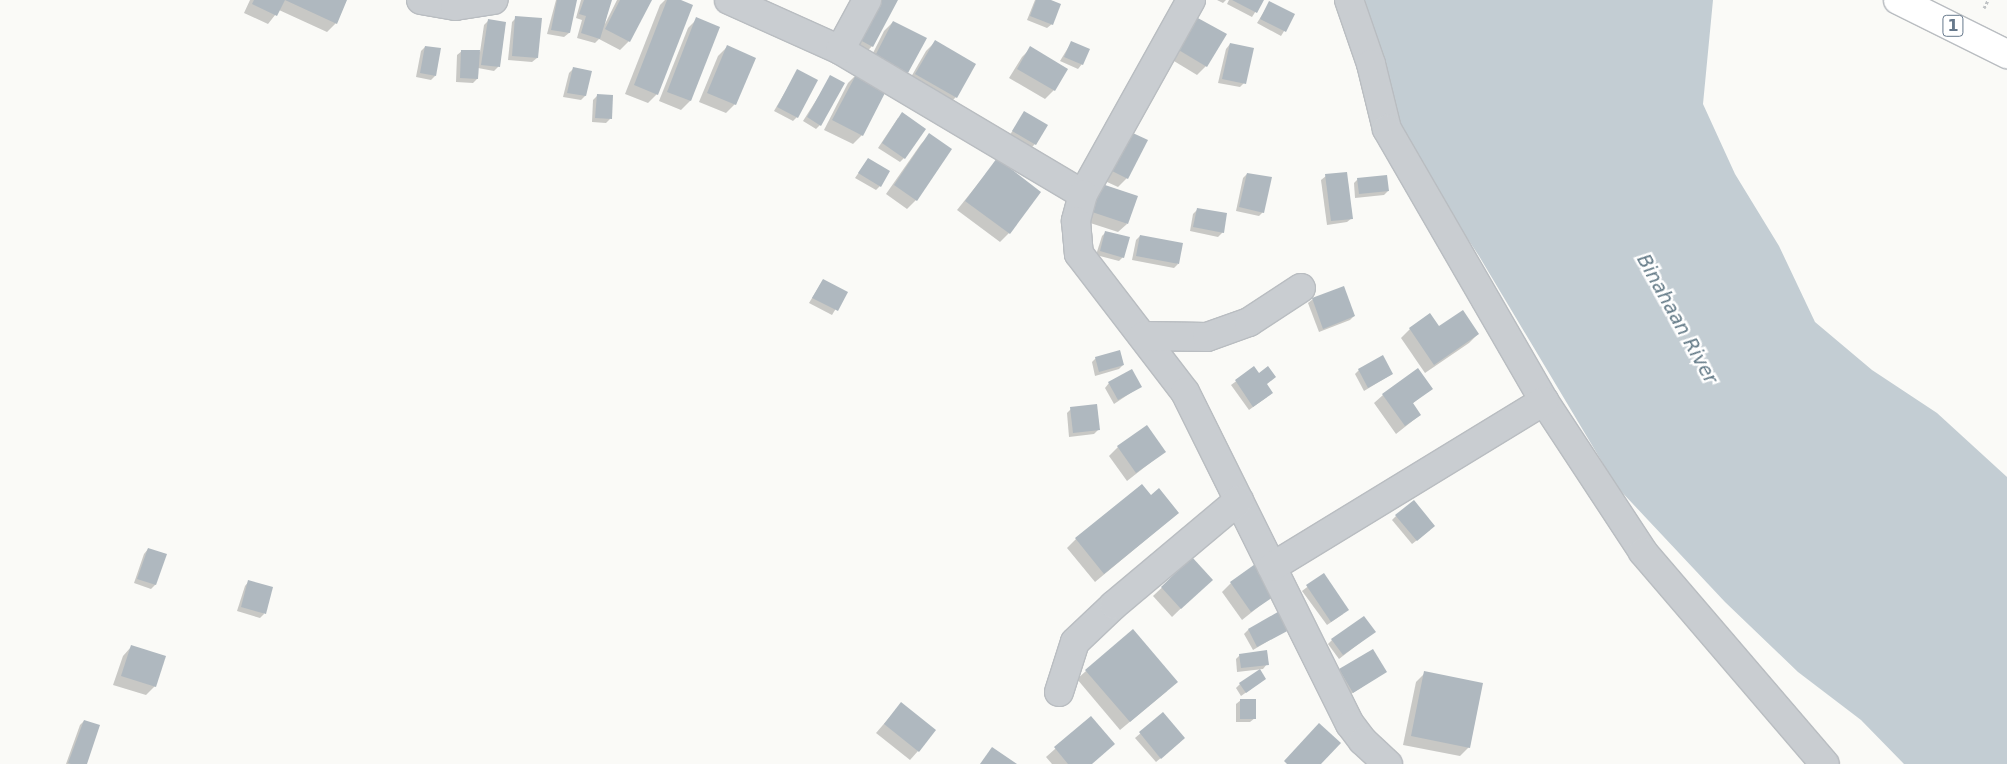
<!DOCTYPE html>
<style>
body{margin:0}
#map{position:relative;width:2007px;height:764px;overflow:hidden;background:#fafaf7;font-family:"DejaVu Sans",sans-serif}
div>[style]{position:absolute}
.water>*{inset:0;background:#c3cdd3}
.shadow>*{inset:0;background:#0003}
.building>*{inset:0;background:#afb8bf}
.path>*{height:3px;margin-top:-1.5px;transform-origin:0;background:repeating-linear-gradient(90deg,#c0c3c5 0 2.5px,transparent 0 5px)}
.roads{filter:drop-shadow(1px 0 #b9bdc1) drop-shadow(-1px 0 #b9bdc1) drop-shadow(0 1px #b9bdc1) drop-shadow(0 -1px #b9bdc1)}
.minor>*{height:28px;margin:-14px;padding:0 14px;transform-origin:14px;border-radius:14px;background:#c9cdd1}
.trunk>*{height:28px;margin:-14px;padding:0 14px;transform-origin:14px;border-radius:14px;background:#fff}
span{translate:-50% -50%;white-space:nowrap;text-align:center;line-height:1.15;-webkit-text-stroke:5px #fff;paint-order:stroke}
.shield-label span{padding:1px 4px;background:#fff;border:1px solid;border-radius:4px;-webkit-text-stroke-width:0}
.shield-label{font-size:16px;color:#66788b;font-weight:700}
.water-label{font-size:19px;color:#627986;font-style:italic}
</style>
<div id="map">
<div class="water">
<i style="clip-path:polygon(1361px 0,1713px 0,1703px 104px,1735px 174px,1779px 246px,1815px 322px,1872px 370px,1937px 413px,2007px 477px,2007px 764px,1904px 764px,1861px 720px,1798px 672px,1725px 602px,1617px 487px,1479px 256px,1409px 150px,1363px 36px)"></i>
</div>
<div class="shadow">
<i style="clip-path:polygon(250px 0,346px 0,336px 23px,327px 32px,279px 10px,268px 24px,244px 13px)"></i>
<i style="clip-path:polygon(556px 0,571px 0,569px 33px,564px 37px,547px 34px)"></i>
<i style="clip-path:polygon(581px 0,610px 0,605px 24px,617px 0,650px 0,629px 41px,620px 50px,599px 39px,595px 43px,577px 38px,582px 20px,576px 18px)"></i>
<i style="clip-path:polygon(665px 0,678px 0,657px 94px,648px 103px,625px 94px,660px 5px)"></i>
<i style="clip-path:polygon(897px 0,872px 46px,864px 55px,850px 48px)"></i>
<i style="clip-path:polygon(1035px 0,1047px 0,1052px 24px,1047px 28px,1027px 20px)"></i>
<i style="clip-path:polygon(1217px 0,1226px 0,1223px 3px)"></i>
<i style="clip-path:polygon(1229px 0,1263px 0,1252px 17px,1227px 4px)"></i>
<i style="clip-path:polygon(1270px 2px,1294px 15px,1281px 36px,1257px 23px)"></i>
<i style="clip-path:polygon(516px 18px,537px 58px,532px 62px,508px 60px,512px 22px)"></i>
<i style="clip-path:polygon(697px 19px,718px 27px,690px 101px,681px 110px,659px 101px,688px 28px)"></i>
<i style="clip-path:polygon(488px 21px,498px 67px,494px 71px,478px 68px,477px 79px,473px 83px,456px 82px,457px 55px,462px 51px,480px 52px,484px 25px)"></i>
<i style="clip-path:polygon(893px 22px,925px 39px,907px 72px,898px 81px,867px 65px,884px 31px)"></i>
<i style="clip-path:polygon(1188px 27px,1206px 66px,1197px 75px,1169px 58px)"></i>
<i style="clip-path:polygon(935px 42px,956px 97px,947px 106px,907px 84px,926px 51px)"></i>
<i style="clip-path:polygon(1071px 43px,1082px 64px,1078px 69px,1060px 61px)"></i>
<i style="clip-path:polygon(1230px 44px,1244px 83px,1240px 87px,1218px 83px,1226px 49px)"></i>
<i style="clip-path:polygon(425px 47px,435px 76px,431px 80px,416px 77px,421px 51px)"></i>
<i style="clip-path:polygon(727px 47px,735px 104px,726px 113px,699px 102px,718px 56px)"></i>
<i style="clip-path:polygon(1031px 48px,1067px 69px,1054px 90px,1045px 99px,1009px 78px,1022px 57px)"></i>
<i style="clip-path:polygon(573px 69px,590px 72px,585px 96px,581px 100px,563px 97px,569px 73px)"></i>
<i style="clip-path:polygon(798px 70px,797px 117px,793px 121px,774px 111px)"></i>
<i style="clip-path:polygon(857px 74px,885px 90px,862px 135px,853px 144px,824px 130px,848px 83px)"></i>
<i style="clip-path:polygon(831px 77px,820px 125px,816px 129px,803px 121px)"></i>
<i style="clip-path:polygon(598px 95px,610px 119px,606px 123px,592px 122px,593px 100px)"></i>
<i style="clip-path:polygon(1025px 113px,1035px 144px,1031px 148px,1009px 136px)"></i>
<i style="clip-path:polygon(898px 118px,904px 158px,900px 162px,878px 148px)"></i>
<i style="clip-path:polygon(930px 135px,916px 200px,907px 209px,886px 194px,921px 144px)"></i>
<i style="clip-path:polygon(1113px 138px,1127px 178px,1118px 187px,1094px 176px)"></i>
<i style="clip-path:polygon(868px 159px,880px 186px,876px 190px,855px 178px)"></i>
<i style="clip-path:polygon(997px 160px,1009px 233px,1000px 242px,957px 210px)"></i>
<i style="clip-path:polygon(1247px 174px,1263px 212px,1259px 216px,1236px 211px,1243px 178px)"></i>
<i style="clip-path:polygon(1326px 176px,1352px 218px,1347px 222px,1327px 225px,1321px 180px)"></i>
<i style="clip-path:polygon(1358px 179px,1388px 191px,1384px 195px,1355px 198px,1354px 183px)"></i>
<i style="clip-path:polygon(1099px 184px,1127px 224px,1118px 232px,1081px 220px)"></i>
<i style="clip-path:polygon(1197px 210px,1223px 232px,1218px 237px,1190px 231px,1193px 214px)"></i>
<i style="clip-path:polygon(1106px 232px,1123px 257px,1119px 261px,1096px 255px,1102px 236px)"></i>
<i style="clip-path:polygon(1140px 236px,1178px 264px,1174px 268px,1132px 260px,1136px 240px)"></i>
<i style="clip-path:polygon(823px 280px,846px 292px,832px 315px,809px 303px)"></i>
<i style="clip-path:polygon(1313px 299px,1354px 316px,1350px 320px,1319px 332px,1308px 303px)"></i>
<i style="clip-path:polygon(1438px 328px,1478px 334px,1469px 343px,1425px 373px,1401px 338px,1410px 329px)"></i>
<i style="clip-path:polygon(1096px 358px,1123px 365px,1119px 369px,1095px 376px,1092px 362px)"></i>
<i style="clip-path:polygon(1254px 368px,1267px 397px,1249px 410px,1231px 385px)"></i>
<i style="clip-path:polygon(1359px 370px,1392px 374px,1364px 391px,1355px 374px)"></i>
<i style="clip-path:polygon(1109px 383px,1141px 386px,1114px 404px,1105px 388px)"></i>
<i style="clip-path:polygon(1431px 388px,1412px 404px,1420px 415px,1396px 434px,1374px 403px,1383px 395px)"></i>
<i style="clip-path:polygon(1071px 409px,1098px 430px,1094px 434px,1069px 437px,1067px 413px)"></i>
<i style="clip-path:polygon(1118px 447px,1164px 452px,1127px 481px,1109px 456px)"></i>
<i style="clip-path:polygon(1150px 496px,1178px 513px,1095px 582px,1067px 548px,1076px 539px)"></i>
<i style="clip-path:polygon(1396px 516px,1430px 530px,1412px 544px,1392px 520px)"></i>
<i style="clip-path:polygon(148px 549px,165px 554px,155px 585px,151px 589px,134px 583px,144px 554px)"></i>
<i style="clip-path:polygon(1192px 559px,1202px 588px,1172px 617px,1153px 596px)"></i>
<i style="clip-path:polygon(1323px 575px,1343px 614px,1327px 625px,1302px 591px)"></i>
<i style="clip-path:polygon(249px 581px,264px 614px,260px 618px,237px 611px,245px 586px)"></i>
<i style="clip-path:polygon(1231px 583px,1277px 592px,1242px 620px,1222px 592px)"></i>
<i style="clip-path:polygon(1292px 627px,1253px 650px,1244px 634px,1248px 630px)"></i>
<i style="clip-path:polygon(1374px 632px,1339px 659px,1328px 644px,1332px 640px)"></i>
<i style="clip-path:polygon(131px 647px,155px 686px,146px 695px,113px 685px,123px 656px)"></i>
<i style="clip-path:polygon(1372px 651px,1385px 672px,1348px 696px,1335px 674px)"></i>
<i style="clip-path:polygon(1240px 655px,1267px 664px,1263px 669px,1237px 672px,1236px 659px)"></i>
<i style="clip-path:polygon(1086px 671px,1167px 691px,1120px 730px,1077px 679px)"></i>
<i style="clip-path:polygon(1425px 673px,1469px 747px,1460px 756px,1403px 745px,1416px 682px)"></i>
<i style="clip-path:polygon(1265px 679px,1241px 696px,1236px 688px,1240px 684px)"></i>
<i style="clip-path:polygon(1241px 700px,1255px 718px,1250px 722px,1236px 722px,1236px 704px)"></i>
<i style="clip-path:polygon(901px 704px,918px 751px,910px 760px,876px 733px)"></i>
<i style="clip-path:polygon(1163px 714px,1180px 742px,1156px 762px,1135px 738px)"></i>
<i style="clip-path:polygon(1090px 718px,1091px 764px,1052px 764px,1046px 757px)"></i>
<i style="clip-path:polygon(84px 721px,85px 764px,66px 764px,80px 725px)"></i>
</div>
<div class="building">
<i style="clip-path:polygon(254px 0,347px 0,337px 24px,285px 0,277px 16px,252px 4px)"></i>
<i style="clip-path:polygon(557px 0,577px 0,570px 33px,551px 30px)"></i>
<i style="clip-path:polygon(584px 0,612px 0,600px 39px,581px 33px,586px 16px,579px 14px)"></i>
<i style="clip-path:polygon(620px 0,652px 0,630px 42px,605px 29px)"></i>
<i style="clip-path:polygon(667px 0,681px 0,693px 5px,658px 95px,634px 85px)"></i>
<i style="clip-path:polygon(878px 0,898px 0,873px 47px,858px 39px)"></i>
<i style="clip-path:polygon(1036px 0,1051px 0,1061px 4px,1053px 25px,1030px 16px)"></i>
<i style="clip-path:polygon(1232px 0,1264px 0,1257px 13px)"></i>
<i style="clip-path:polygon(1269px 1px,1295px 14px,1286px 32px,1260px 19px)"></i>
<i style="clip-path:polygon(515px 16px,542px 18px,538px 58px,512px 56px)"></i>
<i style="clip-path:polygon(696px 17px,720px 27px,691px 101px,667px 92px)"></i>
<i style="clip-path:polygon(1196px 17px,1227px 34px,1207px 67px,1177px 49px)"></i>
<i style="clip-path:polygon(488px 19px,506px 22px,500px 67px,481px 65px)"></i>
<i style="clip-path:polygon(893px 21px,927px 38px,908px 73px,875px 56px)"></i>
<i style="clip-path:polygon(935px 40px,976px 64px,957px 98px,915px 74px)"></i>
<i style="clip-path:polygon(1071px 41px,1090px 49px,1083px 65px,1064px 57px)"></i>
<i style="clip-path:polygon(1230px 43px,1254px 48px,1246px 84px,1222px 79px)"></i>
<i style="clip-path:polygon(727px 45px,756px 58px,736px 105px,707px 93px)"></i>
<i style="clip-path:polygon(425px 46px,441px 48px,436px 76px,420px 73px)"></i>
<i style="clip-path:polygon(1030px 46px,1068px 69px,1055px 91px,1017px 69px)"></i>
<i style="clip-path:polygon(461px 50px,480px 50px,478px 79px,460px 78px)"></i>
<i style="clip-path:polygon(573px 67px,592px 71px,586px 96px,567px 93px)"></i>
<i style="clip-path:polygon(797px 69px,818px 80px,798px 118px,777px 107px)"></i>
<i style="clip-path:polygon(857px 73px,887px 89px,863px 136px,832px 120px)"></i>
<i style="clip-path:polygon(830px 75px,845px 83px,821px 126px,807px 117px)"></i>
<i style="clip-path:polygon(597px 94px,613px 95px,612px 119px,595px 118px)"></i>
<i style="clip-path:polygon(1024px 111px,1048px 125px,1036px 145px,1012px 131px)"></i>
<i style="clip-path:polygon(902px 112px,926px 129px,905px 159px,882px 143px)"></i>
<i style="clip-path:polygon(1122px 128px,1148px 140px,1128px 179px,1102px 166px)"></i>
<i style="clip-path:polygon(929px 133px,952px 149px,917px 201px,894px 185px)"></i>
<i style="clip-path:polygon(868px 158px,890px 171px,881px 187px,858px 173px)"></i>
<i style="clip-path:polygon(997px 158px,1041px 192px,1010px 234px,965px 201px)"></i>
<i style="clip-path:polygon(1347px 172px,1353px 219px,1331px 221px,1325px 174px)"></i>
<i style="clip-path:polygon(1247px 173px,1272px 177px,1264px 213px,1239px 207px)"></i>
<i style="clip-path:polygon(1387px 175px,1389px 191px,1359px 194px,1357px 178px)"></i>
<i style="clip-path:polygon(1099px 183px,1138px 196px,1128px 224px,1089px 211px)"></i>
<i style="clip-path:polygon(1197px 208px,1227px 213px,1224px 233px,1193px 227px)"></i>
<i style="clip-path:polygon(1105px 231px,1130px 237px,1124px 258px,1100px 251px)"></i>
<i style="clip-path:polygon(1140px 235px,1183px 243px,1179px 264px,1136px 256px)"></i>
<i style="clip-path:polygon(823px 279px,848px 292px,838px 311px,812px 298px)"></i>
<i style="clip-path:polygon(1344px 286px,1355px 316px,1323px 329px,1312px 298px)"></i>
<i style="clip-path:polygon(1463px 310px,1479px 334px,1434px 365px,1409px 328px,1430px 313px,1439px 326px)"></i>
<i style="clip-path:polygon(1120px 350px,1124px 365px,1099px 372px,1095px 357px)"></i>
<i style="clip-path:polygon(1383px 355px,1393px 374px,1368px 388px,1358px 369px)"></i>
<i style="clip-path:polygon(1254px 366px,1259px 373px,1268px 366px,1276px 377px,1267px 384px,1273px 393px,1253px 407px,1235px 380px)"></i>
<i style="clip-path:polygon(1418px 368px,1433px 389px,1413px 403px,1421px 415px,1405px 426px,1382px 394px)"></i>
<i style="clip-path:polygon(1132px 369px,1142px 387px,1118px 400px,1108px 382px)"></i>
<i style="clip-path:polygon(1097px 404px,1100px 430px,1073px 433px,1070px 407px)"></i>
<i style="clip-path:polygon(1147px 425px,1166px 452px,1136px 473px,1117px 446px)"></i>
<i style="clip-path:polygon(1142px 484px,1151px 495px,1159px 488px,1179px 513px,1104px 574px,1075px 538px)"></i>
<i style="clip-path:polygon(1414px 500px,1435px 526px,1417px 541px,1395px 515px)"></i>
<i style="clip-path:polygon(148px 548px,167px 554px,156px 585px,137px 579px)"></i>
<i style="clip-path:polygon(1192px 557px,1213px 580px,1181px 609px,1161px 587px)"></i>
<i style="clip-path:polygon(1258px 562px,1279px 593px,1251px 612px,1230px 582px)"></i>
<i style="clip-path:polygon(1324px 573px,1349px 610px,1331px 622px,1306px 585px)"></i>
<i style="clip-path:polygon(248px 580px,273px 587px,266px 614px,241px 607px)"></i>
<i style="clip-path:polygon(1283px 609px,1293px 628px,1257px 647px,1248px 629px)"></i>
<i style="clip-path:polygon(1364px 616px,1376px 632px,1343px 655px,1331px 639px)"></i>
<i style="clip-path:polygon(1133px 629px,1178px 682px,1130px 722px,1085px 670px)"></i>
<i style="clip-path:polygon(131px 645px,166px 656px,156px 687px,121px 676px)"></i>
<i style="clip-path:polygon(1373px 649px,1387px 672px,1353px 693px,1339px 669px)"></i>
<i style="clip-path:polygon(1267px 650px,1269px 665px,1241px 668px,1239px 654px)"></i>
<i style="clip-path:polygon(1260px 669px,1266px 679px,1246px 693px,1239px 683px)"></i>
<i style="clip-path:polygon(1424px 671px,1483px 683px,1470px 748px,1411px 736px)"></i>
<i style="clip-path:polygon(1240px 699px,1256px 699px,1256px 719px,1240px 719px)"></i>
<i style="clip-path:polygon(901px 702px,936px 730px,919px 752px,884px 724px)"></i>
<i style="clip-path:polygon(1163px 712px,1185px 738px,1161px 759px,1139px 732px)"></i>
<i style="clip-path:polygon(1091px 716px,1115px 744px,1092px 764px,1068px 764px,1054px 747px)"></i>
<i style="clip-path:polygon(84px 720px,100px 725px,87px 764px,71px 764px,68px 763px)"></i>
<i style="clip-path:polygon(1319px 723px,1341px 743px,1321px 764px,1287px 764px,1284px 761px)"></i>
<i style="clip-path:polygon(992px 747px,1017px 764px,980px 764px)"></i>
</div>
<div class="path">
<i style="left:1984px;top:8px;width:9px;rotate:-63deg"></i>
</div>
<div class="roads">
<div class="minor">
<i style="left:421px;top:0;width:35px;rotate:10deg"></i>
<i style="left:455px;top:6px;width:39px;rotate:-9deg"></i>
<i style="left:729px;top:0;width:122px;rotate:24.2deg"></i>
<i style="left:840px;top:50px;width:282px;rotate:30.7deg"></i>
<i style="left:1191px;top:0;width:222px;rotate:119.1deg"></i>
<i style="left:1083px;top:194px;width:28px;rotate:105deg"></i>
<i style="left:1076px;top:221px;width:33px;rotate:85deg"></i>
<i style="left:1079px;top:254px;width:174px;rotate:52.5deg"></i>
<i style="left:1185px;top:392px;width:371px;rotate:63.6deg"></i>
<i style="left:1350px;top:724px;width:21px;rotate:53deg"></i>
<i style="left:1363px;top:741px;width:34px;rotate:43deg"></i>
<i style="left:1349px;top:0;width:68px;rotate:71deg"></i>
<i style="left:1371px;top:64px;width:67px;rotate:76.2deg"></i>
<i style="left:1387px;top:129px;width:314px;rotate:60deg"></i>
<i style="left:1544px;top:401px;width:181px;rotate:56.7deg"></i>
<i style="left:1643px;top:552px;width:279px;rotate:49.4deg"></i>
<i style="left:840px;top:50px;width:57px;rotate:-61.6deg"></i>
<i style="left:1143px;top:336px;width:64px;rotate:0.9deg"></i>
<i style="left:1207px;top:337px;width:45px;rotate:-19.7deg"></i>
<i style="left:1249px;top:322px;width:62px;rotate:-33.2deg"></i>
<i style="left:1272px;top:567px;width:319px;rotate:-31.4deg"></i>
<i style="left:1059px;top:692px;width:52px;rotate:-72.3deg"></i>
<i style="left:1075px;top:642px;width:54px;rotate:-43.5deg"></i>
<i style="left:1114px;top:605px;width:163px;rotate:-40deg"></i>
</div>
<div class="trunk">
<i style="left:1898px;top:0;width:122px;rotate:26.4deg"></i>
</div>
</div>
<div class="shield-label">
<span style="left:1953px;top:26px">1</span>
</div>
<div class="water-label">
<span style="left:1677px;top:319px;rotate:61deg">Binahaan River</span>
</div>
</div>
